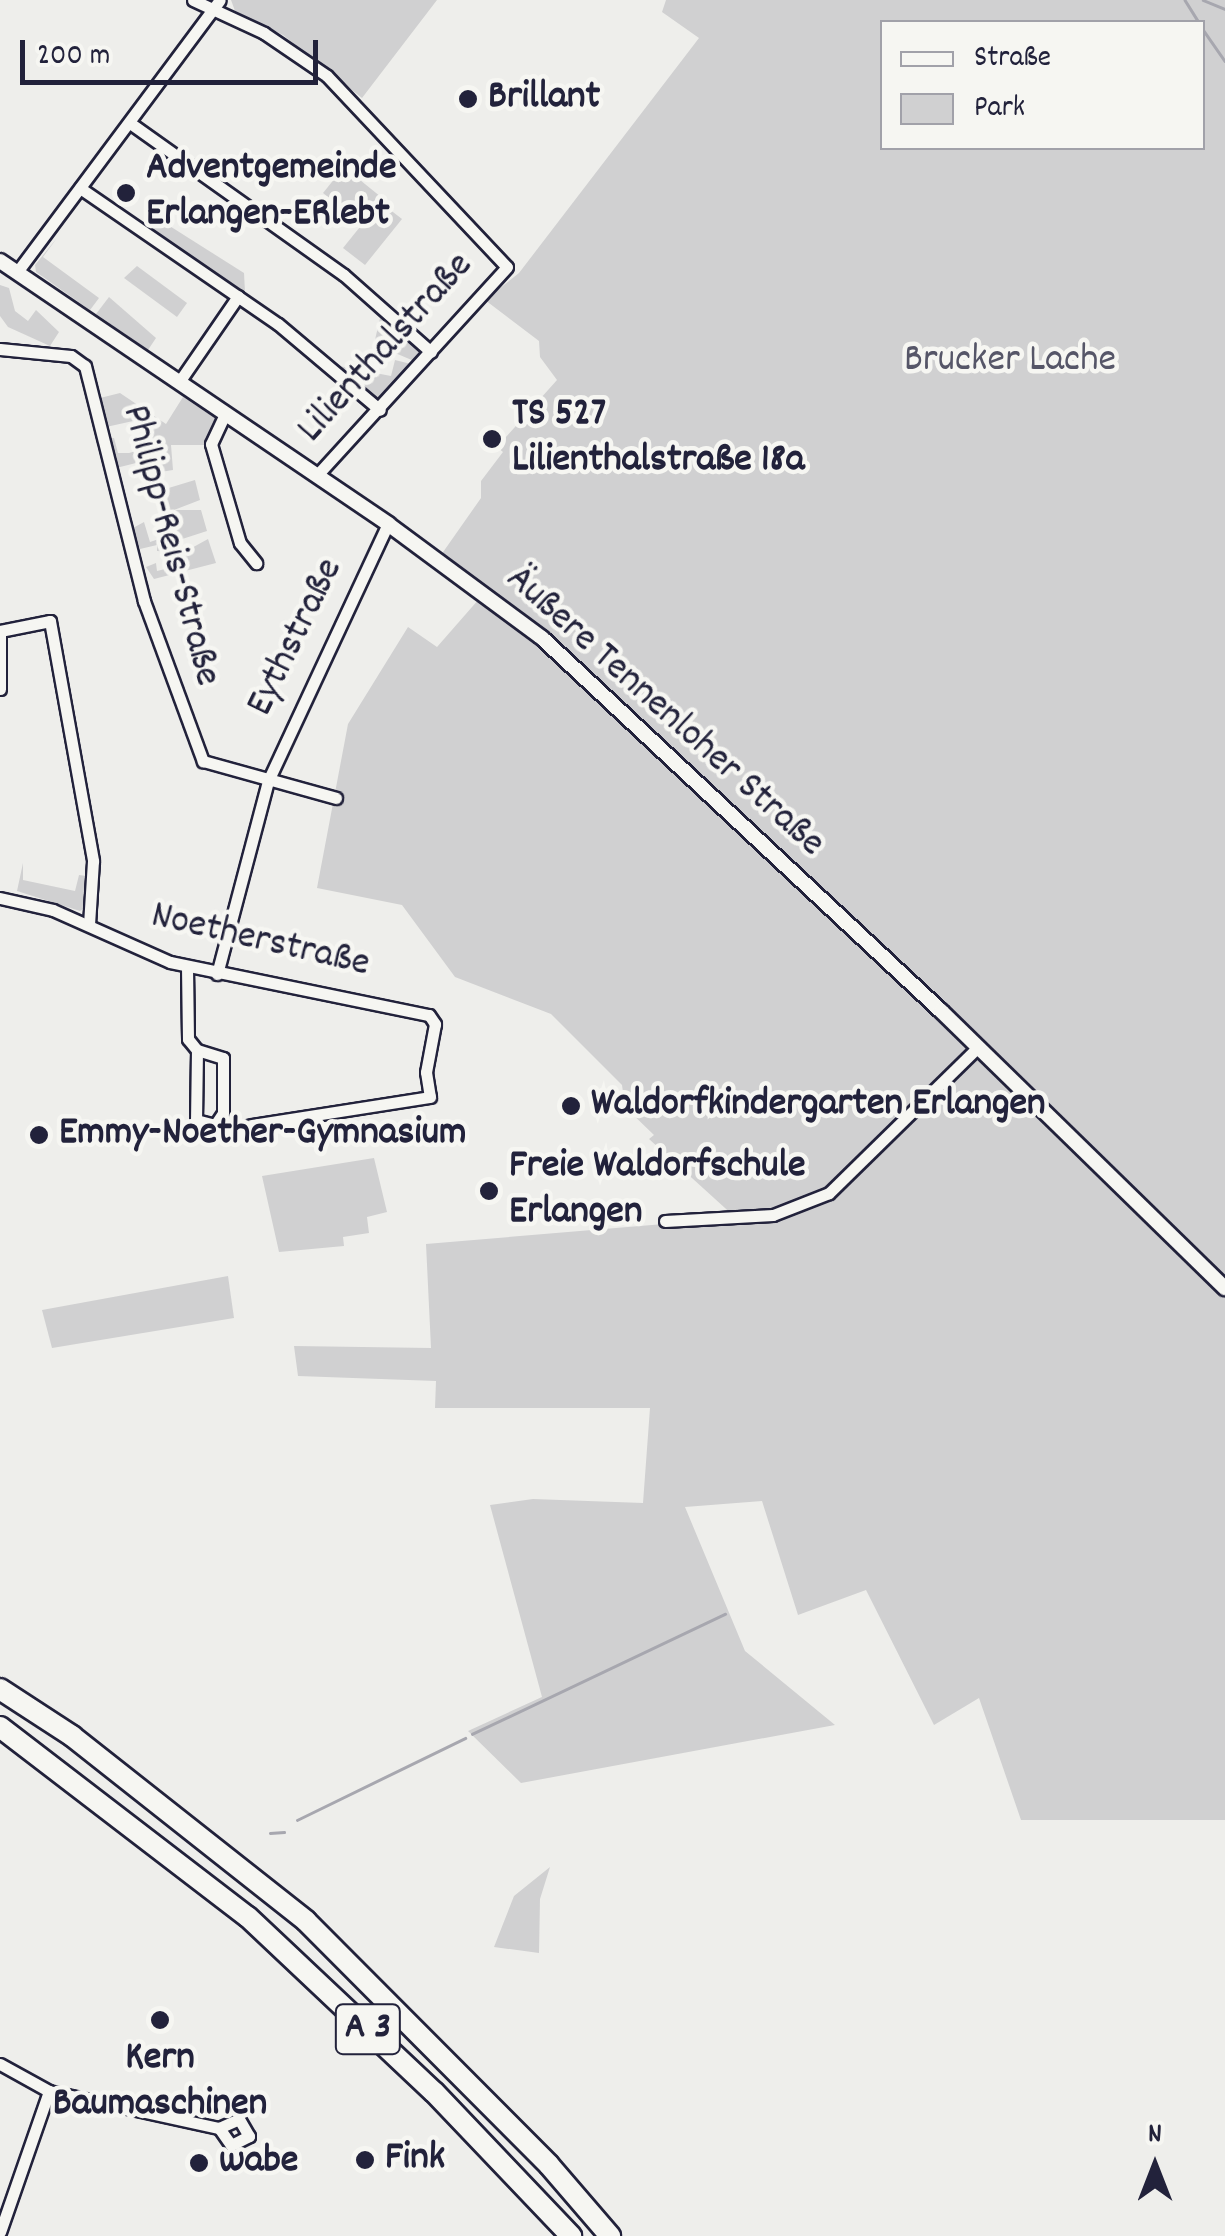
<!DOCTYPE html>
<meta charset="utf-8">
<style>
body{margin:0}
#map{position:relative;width:1225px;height:2236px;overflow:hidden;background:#eeeeeb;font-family:Dekko,sans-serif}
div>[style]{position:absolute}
.green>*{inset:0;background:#d0d0d1}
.stream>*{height:2.5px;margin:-1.25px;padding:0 1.25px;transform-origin:1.25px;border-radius:1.25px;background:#a7a7af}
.roads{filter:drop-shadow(2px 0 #22223b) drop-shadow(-2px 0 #22223b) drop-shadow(0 2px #22223b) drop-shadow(0 -2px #22223b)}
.minor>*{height:11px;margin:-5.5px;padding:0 5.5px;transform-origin:5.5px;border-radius:5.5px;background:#f6f6f2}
.tertiary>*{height:14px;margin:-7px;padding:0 7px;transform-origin:7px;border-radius:7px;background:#f6f6f2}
.motorway>*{height:20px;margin:-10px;padding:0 10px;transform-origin:10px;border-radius:10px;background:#f6f6f2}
.dots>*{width:28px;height:28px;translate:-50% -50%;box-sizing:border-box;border:5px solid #f6f6f2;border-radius:50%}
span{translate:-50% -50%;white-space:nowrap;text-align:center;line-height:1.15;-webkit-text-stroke:9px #f6f6f2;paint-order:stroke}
.shield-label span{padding:2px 8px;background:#f6f6f2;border:2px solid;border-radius:8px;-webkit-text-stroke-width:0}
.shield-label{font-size:38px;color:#22223b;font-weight:700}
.poi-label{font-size:40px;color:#22223b;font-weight:700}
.left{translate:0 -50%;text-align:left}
.street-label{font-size:40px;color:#22223b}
.park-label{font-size:40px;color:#565668}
.legend{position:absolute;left:880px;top:20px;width:325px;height:130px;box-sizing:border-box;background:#f6f6f2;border:2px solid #a1a1a9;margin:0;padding:12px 18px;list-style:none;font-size:30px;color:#22223b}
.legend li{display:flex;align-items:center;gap:20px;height:50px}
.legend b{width:50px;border:2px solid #a1a1a9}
.north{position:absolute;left:1105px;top:2116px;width:100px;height:100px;-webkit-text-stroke:8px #f6f6f2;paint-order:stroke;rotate:0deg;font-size:28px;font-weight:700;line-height:40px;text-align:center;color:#22223b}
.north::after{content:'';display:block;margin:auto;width:35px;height:45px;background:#22223b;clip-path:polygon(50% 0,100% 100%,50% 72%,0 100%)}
.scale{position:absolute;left:20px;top:40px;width:298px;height:45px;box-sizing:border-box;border:5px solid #22223b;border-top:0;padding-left:12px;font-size:30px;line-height:35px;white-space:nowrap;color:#22223b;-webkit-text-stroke:8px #f6f6f2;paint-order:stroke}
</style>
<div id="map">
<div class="green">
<i style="clip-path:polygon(231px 0,437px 0,362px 98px,283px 35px,235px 11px)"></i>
<i style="clip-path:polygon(evenodd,666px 0,1225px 0,1225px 1820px,1021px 1820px,979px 1698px,934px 1725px,866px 1590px,798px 1615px,762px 1501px,685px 1507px,745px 1651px,835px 1725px,521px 1783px,468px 1731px,542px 1697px,490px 1505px,533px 1499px,643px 1503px,650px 1408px,435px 1408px,436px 1381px,298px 1376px,294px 1346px,431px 1348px,426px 1244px,736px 1218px,649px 1139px,654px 1135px,625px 1107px,622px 1085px,551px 1014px,455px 977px,402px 905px,317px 888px,348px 724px,408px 627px,437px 647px,479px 599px,441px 555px,481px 498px,481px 481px,503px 452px,497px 447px,557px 380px,540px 357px,539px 341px,485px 300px,519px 273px,699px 38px,662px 12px,666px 0,882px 22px,1202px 22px,1202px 148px,882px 148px,882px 22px)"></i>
<i style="clip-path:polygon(344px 167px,381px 197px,360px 222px,323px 193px)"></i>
<i style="clip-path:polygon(380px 202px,402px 219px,365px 265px,343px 248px)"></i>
<i style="clip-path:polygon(157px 218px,244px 273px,245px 292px,145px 225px)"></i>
<i style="clip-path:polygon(57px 238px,43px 257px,99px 298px,90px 310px,36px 272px,35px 265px)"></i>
<i style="clip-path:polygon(137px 266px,187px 303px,177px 317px,124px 278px)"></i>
<i style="clip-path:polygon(0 285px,9px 288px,15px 311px,28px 321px,36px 310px,59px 332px,50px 346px,8px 327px,0 316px)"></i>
<i style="clip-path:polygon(109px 297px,156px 338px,148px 350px,96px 314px)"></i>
<i style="clip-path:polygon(381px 314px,420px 350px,414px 361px,374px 344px)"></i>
<i style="clip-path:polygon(395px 360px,411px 364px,378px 400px,339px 366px,391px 376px)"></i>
<i style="clip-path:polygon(120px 393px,166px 424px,183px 397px,215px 418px,207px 445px,171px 445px,173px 470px,148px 474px,144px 461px,116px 468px,109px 439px,114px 438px,118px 453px,129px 453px,140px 450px,138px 434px,145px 432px,142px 419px,106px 427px,100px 398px)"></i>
<i style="clip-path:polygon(195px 480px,200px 500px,174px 510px,201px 510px,207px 531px,176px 541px,188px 550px,208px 539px,216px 563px,154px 579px,146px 567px,156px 563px,157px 571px,165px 569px,177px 562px,175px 552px,157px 551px,157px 545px,140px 549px,133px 528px,144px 522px,150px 542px,168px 536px,162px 490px)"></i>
<i style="clip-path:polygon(23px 863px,23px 880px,75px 891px,79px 875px,87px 876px,87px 906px,80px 911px,17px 891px)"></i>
<i style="clip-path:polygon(374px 1158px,387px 1212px,367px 1217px,369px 1233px,343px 1237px,344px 1246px,279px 1252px,262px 1176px)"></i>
<i style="clip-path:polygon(228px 1276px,234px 1318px,52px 1348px,42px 1310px)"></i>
<i style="clip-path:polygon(550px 1867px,540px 1899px,539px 1953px,494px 1947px,514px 1896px)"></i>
</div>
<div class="stream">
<i style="left:1185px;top:0;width:26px;rotate:58deg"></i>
<i style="left:1203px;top:0;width:24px;rotate:22deg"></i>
<i style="left:1202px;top:28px;width:40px;rotate:55.1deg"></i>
<i style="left:472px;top:1734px;width:280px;rotate:-25.4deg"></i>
<i style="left:297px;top:1820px;width:187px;rotate:-26deg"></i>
<i style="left:270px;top:1833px;width:14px;rotate:-4deg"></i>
</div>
<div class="roads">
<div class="minor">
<i style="left:193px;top:0;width:78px;rotate:24.9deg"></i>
<i style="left:264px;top:33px;width:76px;rotate:34.3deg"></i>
<i style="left:327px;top:76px;width:262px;rotate:46.7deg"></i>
<i style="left:507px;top:267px;width:283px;rotate:132.4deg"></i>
<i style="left:130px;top:123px;width:262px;rotate:35.4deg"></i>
<i style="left:344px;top:275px;width:116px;rotate:41.5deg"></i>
<i style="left:80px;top:188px;width:240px;rotate:34.5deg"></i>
<i style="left:278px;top:324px;width:133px;rotate:40.1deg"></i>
<i style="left:17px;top:272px;width:339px;rotate:-53.3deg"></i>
<i style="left:0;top:349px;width:71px;rotate:5.6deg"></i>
<i style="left:71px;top:356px;width:17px;rotate:36deg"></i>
<i style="left:85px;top:366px;width:242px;rotate:75.9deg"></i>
<i style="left:144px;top:601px;width:171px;rotate:69.8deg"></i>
<i style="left:203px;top:761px;width:138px;rotate:15.5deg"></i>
<i style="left:179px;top:382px;width:104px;rotate:-55.5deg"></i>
<i style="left:225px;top:414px;width:33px;rotate:115deg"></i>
<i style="left:211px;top:444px;width:103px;rotate:73.7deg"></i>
<i style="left:240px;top:543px;width:26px;rotate:51deg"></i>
<i style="left:0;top:631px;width:51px;rotate:-11.3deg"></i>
<i style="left:50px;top:621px;width:244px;rotate:79.8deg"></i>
<i style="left:93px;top:861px;width:63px;rotate:93.6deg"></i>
<i style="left:0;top:633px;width:56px;rotate:90deg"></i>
<i style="left:0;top:898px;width:54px;rotate:12.8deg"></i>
<i style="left:53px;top:910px;width:128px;rotate:24deg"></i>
<i style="left:170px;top:962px;width:264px;rotate:11.6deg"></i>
<i style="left:429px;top:1015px;width:11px;rotate:56deg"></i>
<i style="left:435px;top:1024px;width:49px;rotate:100.6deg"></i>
<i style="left:426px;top:1072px;width:25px;rotate:81deg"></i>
<i style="left:430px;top:1097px;width:181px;rotate:171.1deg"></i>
<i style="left:187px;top:967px;width:72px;rotate:89.2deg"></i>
<i style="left:188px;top:1039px;width:14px;rotate:51deg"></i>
<i style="left:197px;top:1050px;width:70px;rotate:90.8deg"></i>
<i style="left:196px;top:1120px;width:20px;rotate:15deg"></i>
<i style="left:215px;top:1125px;width:14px;rotate:-56deg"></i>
<i style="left:223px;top:1113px;width:55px;rotate:-90deg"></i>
<i style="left:223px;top:1058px;width:27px;rotate:-163deg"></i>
<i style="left:217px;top:974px;width:200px;rotate:-75.2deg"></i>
<i style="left:268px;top:781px;width:284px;rotate:-65deg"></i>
<i style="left:665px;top:1221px;width:108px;rotate:-3.2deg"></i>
<i style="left:773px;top:1215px;width:60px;rotate:-21.4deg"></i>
<i style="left:829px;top:1193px;width:209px;rotate:-44.4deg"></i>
<i style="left:0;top:2064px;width:56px;rotate:28.9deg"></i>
<i style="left:0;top:2232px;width:149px;rotate:-70.8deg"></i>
<i style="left:49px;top:2091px;width:174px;rotate:12.3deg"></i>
<i style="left:219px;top:2128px;width:22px;rotate:-24deg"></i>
<i style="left:239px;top:2119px;width:20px;rotate:60deg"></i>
<i style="left:249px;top:2136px;width:20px;rotate:153deg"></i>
<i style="left:231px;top:2145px;width:21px;rotate:-125deg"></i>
</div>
<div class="tertiary">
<i style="left:0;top:261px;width:469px;rotate:34.1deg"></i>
<i style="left:388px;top:524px;width:192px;rotate:36.5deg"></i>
<i style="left:542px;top:638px;width:546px;rotate:43.07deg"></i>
<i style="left:941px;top:1011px;width:397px;rotate:44.3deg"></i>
</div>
<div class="motorway">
<i style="left:0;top:1689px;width:86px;rotate:33.1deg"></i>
<i style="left:72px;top:1736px;width:298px;rotate:38.3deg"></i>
<i style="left:306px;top:1921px;width:344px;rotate:45.1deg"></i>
<i style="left:549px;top:2165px;width:94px;rotate:49.3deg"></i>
<i style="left:0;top:1727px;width:312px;rotate:37.5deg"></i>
<i style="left:248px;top:1917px;width:255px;rotate:43.3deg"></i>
<i style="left:434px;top:2092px;width:199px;rotate:46.4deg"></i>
</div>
</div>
<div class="dots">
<i style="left:468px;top:99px;background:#22223b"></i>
<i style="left:126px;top:193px;background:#22223b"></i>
<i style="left:492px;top:439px;background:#22223b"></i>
<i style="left:571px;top:1106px;background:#22223b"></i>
<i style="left:39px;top:1135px;background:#22223b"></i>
<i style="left:489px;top:1191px;background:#22223b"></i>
<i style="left:160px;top:2020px;background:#22223b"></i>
<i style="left:365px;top:2160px;background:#22223b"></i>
<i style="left:199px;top:2163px;background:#22223b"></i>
</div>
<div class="shield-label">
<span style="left:368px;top:2029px">A 3</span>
</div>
<div class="poi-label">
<span class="left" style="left:488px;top:99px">Brillant</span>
<span class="left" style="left:146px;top:193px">Adventgemeinde<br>Erlangen-ERlebt</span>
<span class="left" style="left:512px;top:439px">TS 527<br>Lilienthalstraße 18a</span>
<span class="left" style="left:591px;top:1106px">Waldorfkindergarten Erlangen</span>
<span class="left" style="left:59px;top:1135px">Emmy-Noether-Gymnasium</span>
<span class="left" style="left:509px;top:1191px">Freie Waldorfschule<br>Erlangen</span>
<span style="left:160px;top:2083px">Kern<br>Baumaschinen</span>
<span class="left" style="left:385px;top:2160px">Fink</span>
<span class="left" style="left:219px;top:2163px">wabe</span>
</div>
<div class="street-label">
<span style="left:387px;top:349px;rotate:-48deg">Lilienthalstraße</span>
<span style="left:169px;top:546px;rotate:75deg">Philipp-Reis-Straße</span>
<span style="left:297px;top:638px;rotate:-64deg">Eythstraße</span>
<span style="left:664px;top:713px;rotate:42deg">Äußere Tennenloher Straße</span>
<span style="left:260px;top:942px;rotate:13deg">Noetherstraße</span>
</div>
<div class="park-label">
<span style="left:1010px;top:362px">Brucker Lache</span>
</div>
<ul class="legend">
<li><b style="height:12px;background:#f6f6f2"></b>Straße</li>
<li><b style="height:28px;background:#d0d0d1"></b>Park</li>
</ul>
<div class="north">N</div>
<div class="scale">200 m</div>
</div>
